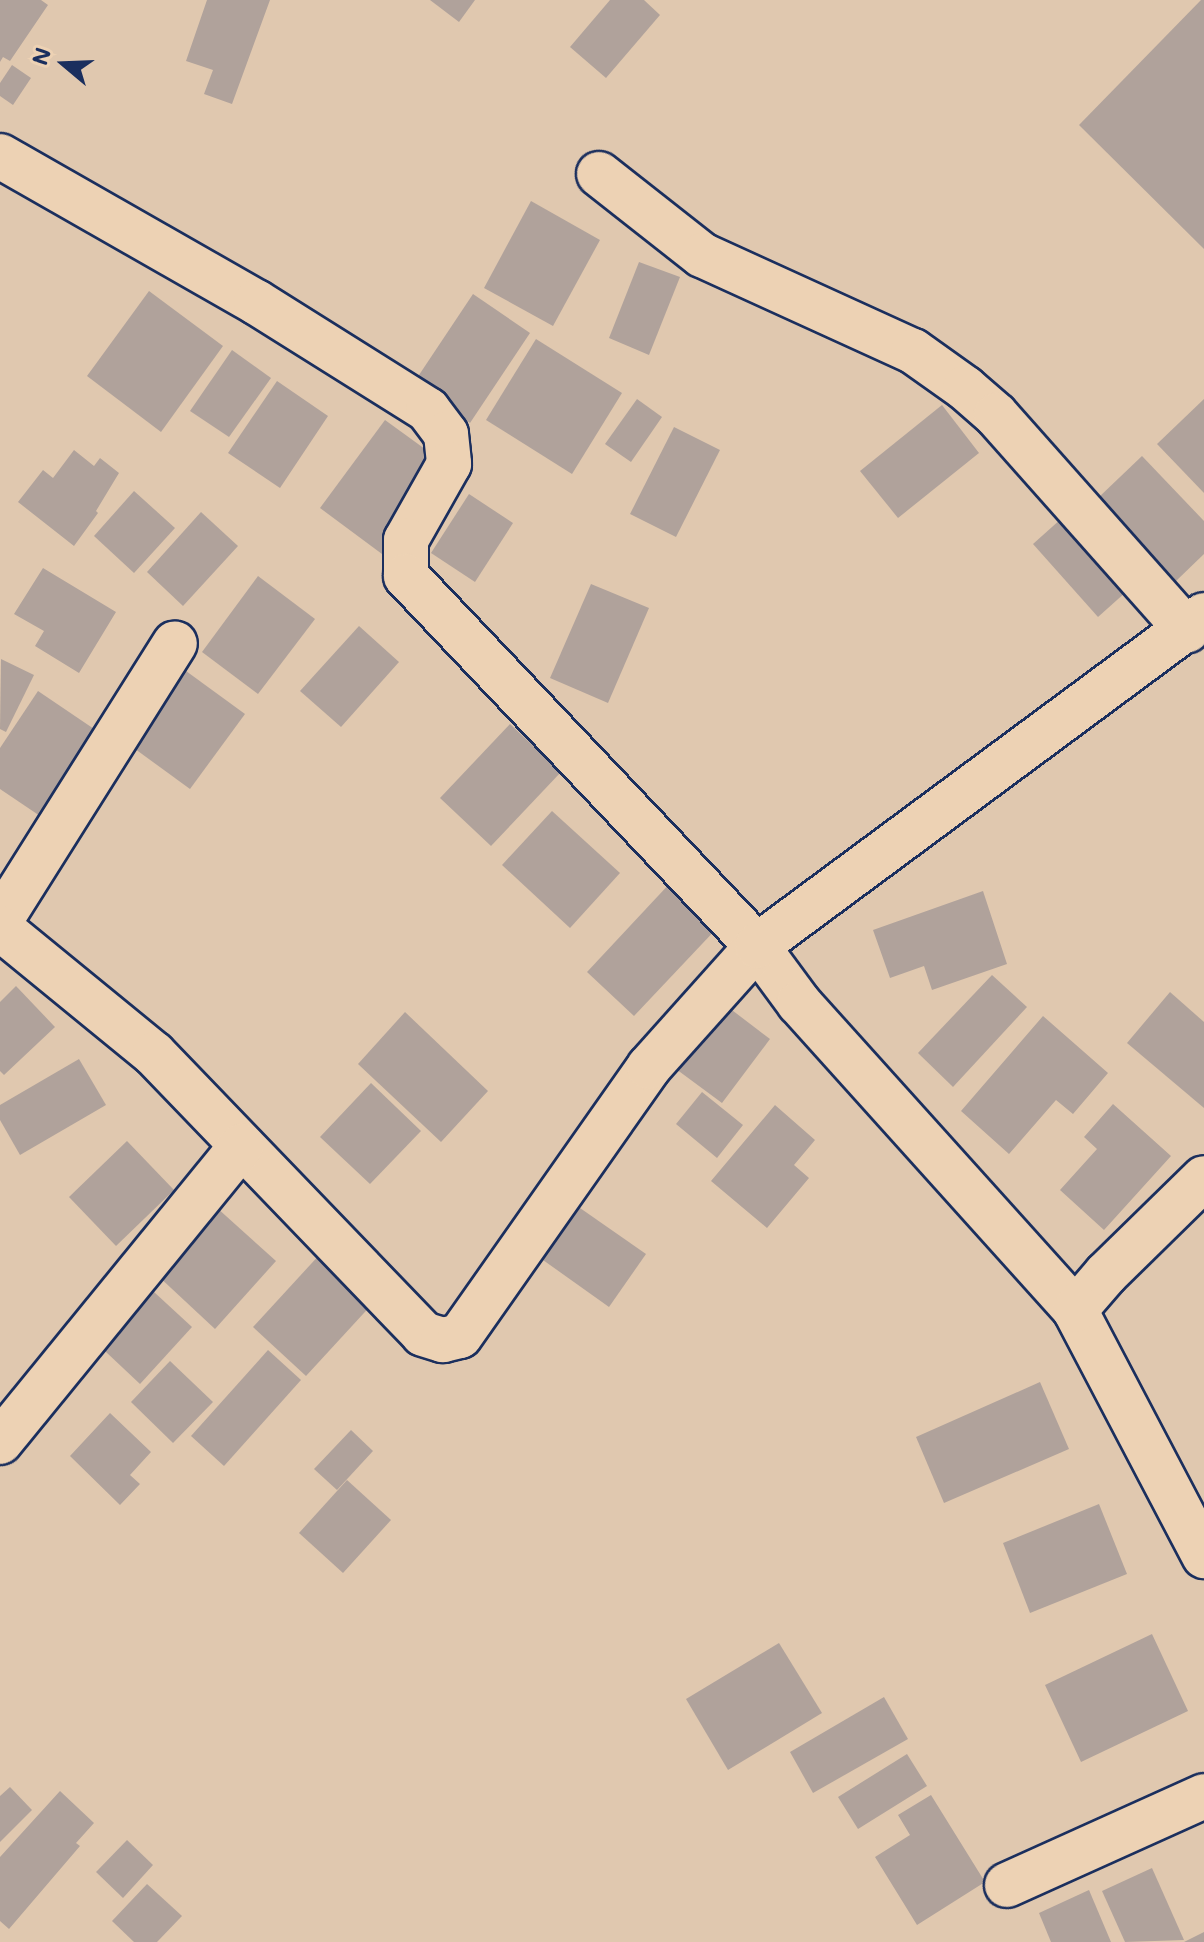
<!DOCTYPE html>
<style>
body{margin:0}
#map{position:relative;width:1204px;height:1942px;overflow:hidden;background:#e0c8af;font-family:Mali,sans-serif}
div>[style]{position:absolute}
.building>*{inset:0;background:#b0a29b}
.roads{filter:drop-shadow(2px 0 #1b2f5e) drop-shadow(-2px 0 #1b2f5e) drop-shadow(0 2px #1b2f5e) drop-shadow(0 -2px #1b2f5e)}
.minor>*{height:44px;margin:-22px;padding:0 22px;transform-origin:22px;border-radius:22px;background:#edd2b4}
span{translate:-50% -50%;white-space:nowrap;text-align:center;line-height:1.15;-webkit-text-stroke:8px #edd2b4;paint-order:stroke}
.north{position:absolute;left:24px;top:24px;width:80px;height:80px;-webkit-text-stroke:6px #edd2b4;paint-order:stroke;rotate:289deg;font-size:22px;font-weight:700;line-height:32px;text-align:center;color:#1b2f5e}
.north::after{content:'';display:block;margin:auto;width:28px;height:36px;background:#1b2f5e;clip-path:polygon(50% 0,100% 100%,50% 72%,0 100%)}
</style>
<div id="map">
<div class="building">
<i style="clip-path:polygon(0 0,41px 0,48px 5px,10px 61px,3px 57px,0 62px)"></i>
<i style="clip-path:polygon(207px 0,270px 0,232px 104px,204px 94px,213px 70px,186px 61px)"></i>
<i style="clip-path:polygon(430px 0,475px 0,459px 22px)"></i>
<i style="clip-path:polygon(610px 0,644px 0,660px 15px,606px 78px,570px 47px)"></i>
<i style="clip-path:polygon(1201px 0,1204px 0,1204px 249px,1079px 125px)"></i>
<i style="clip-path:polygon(12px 65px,31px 78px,13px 105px,0 96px,0 83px)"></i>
<i style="clip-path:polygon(531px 201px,600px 240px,553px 326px,484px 288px)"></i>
<i style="clip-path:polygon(639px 262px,680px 277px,649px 355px,609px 338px)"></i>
<i style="clip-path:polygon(149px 291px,223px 346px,161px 432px,87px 376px)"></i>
<i style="clip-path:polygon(473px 294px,530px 333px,470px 423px,413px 384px)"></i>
<i style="clip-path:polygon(536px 339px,622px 393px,572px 474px,486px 420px)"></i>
<i style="clip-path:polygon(232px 350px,271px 378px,229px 437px,190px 411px)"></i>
<i style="clip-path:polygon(277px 381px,328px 416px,280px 488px,228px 453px)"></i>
<i style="clip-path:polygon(637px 399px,662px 417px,631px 462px,605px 444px)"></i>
<i style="clip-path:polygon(1204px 399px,1204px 493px,1157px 444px)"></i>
<i style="clip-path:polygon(942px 405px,979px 453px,898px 518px,860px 471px)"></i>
<i style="clip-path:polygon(385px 420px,447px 465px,382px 554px,320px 508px)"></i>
<i style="clip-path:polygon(674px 427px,720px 450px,676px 537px,630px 514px)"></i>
<i style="clip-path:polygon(74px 450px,94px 466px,100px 458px,119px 473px,96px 511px,98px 513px,74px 546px,18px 502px,43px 470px,53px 478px)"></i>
<i style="clip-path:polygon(1142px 456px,1204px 521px,1204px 554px,1176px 581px,1098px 498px)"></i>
<i style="clip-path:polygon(134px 491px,175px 528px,134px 573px,94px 536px)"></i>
<i style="clip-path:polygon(469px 494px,513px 523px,475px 582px,431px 553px)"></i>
<i style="clip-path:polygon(1071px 510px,1136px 583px,1098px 617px,1033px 544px)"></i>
<i style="clip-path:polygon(201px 512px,238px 546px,183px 606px,147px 572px)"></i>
<i style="clip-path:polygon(43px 568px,116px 612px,79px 673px,35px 646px,44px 631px,14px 614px)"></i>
<i style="clip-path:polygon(258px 576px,315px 619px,258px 694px,202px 652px)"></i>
<i style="clip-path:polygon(591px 584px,649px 608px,608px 703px,550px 678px)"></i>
<i style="clip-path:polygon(359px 626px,399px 662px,341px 727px,300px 691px)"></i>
<i style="clip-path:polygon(1px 659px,34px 675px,6px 732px,0 729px)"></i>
<i style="clip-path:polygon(186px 671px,245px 714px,190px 789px,131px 746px)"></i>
<i style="clip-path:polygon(38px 691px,100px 733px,43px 818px,0 789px,0 748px)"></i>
<i style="clip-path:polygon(510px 724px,561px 772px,491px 846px,440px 798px)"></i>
<i style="clip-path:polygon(552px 811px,620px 873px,570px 928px,502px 865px)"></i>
<i style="clip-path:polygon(672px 881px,719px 926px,634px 1016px,587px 972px)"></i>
<i style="clip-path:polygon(983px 891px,1007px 964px,932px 990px,924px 966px,890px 978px,873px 930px)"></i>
<i style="clip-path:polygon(992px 975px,1027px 1007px,953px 1087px,918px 1053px)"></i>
<i style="clip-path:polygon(16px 986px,55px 1027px,4px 1075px,0 1071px,0 1002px)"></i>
<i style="clip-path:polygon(1170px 992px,1204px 1022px,1204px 1108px,1127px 1043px)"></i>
<i style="clip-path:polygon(724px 1004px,770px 1039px,722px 1103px,676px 1069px)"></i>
<i style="clip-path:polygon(405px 1012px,488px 1091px,441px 1142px,358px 1064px)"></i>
<i style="clip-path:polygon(1043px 1016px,1108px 1073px,1073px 1114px,1056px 1100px,1009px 1154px,961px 1111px)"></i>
<i style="clip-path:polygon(79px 1059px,106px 1105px,20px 1155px,0 1120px,0 1105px)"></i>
<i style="clip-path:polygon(371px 1083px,421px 1131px,370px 1184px,320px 1137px)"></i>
<i style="clip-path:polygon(702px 1092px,743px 1125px,717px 1158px,676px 1124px)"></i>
<i style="clip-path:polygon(1113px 1104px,1171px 1156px,1104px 1230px,1060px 1190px,1097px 1149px,1084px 1137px)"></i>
<i style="clip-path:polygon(775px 1105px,815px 1140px,794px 1165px,809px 1178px,767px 1228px,711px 1181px)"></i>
<i style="clip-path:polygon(127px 1141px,174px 1190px,116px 1246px,69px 1197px)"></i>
<i style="clip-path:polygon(216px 1207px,276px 1261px,215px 1329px,156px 1274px)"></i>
<i style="clip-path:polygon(580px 1208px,646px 1254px,609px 1307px,543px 1260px)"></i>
<i style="clip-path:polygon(322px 1252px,375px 1301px,306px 1376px,253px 1327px)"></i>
<i style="clip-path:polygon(141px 1280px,192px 1327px,140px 1384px,89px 1336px)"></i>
<i style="clip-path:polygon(268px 1350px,301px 1380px,224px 1466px,191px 1436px)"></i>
<i style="clip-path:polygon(170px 1361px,213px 1402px,173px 1443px,131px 1402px)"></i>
<i style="clip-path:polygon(1040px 1382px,1069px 1449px,944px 1503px,916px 1437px)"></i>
<i style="clip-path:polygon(110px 1413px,151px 1452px,130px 1475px,140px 1484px,120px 1505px,70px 1456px)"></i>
<i style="clip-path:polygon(351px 1430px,373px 1451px,337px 1490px,314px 1469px)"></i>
<i style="clip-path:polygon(347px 1480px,391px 1520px,343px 1573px,299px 1533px)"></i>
<i style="clip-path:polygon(1099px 1504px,1127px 1574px,1030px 1613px,1003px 1543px)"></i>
<i style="clip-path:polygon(1152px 1634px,1188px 1711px,1081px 1762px,1045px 1685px)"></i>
<i style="clip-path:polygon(779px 1643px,822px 1713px,728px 1770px,686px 1699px)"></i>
<i style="clip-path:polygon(884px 1697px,908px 1739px,813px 1793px,790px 1752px)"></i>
<i style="clip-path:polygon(907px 1754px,927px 1786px,858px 1829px,838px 1797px)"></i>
<i style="clip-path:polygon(10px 1787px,32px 1810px,0 1842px,0 1796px)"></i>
<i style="clip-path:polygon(60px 1791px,94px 1823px,76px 1843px,80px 1846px,9px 1929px,0 1921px,0 1857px)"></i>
<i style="clip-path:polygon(931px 1795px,985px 1882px,917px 1925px,875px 1857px,910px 1835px,898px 1815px)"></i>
<i style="clip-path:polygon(127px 1840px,153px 1865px,123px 1898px,96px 1872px)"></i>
<i style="clip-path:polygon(1152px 1868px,1184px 1940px,1125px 1942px,1102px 1891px)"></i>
<i style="clip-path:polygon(147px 1884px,182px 1916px,157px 1942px,134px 1942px,112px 1921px)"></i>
<i style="clip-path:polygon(1089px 1890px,1111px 1942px,1051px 1942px,1039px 1913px)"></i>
<i style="clip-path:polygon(1204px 1932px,1204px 1942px,1184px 1942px)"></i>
</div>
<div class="roads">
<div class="minor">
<i style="left:0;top:156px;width:295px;rotate:29.7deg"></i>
<i style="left:256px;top:302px;width:203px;rotate:32.1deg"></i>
<i style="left:428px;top:410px;width:30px;rotate:53deg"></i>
<i style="left:446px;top:434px;width:30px;rotate:84deg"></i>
<i style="left:449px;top:464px;width:87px;rotate:119.5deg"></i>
<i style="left:406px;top:540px;width:36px;rotate:90deg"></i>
<i style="left:406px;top:576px;width:510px;rotate:46.51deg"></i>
<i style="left:757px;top:946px;width:71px;rotate:53.6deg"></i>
<i style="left:799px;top:1003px;width:413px;rotate:48deg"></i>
<i style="left:1075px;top:1310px;width:278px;rotate:62.3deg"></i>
<i style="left:599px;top:174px;width:131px;rotate:38.2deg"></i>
<i style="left:702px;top:255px;width:232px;rotate:24.5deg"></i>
<i style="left:913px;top:351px;width:64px;rotate:35.4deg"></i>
<i style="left:965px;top:388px;width:41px;rotate:41.1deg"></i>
<i style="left:996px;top:415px;width:288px;rotate:48.4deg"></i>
<i style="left:0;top:921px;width:328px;rotate:-57.8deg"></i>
<i style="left:0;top:928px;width:199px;rotate:39.3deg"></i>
<i style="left:154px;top:1054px;width:388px;rotate:46.1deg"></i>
<i style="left:423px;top:1334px;width:21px;rotate:17deg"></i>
<i style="left:443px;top:1340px;width:17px;rotate:-13deg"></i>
<i style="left:460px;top:1336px;width:329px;rotate:-54.9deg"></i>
<i style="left:649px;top:1067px;width:162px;rotate:-48.2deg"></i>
<i style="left:757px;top:946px;width:556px;rotate:-36.52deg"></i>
<i style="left:1075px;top:1310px;width:48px;rotate:-49.3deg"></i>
<i style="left:1106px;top:1274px;width:137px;rotate:-44.4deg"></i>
<i style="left:0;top:1442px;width:382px;rotate:-50.8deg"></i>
<i style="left:1007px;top:1885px;width:216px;rotate:-24.3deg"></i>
</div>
</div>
<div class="north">N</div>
</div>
